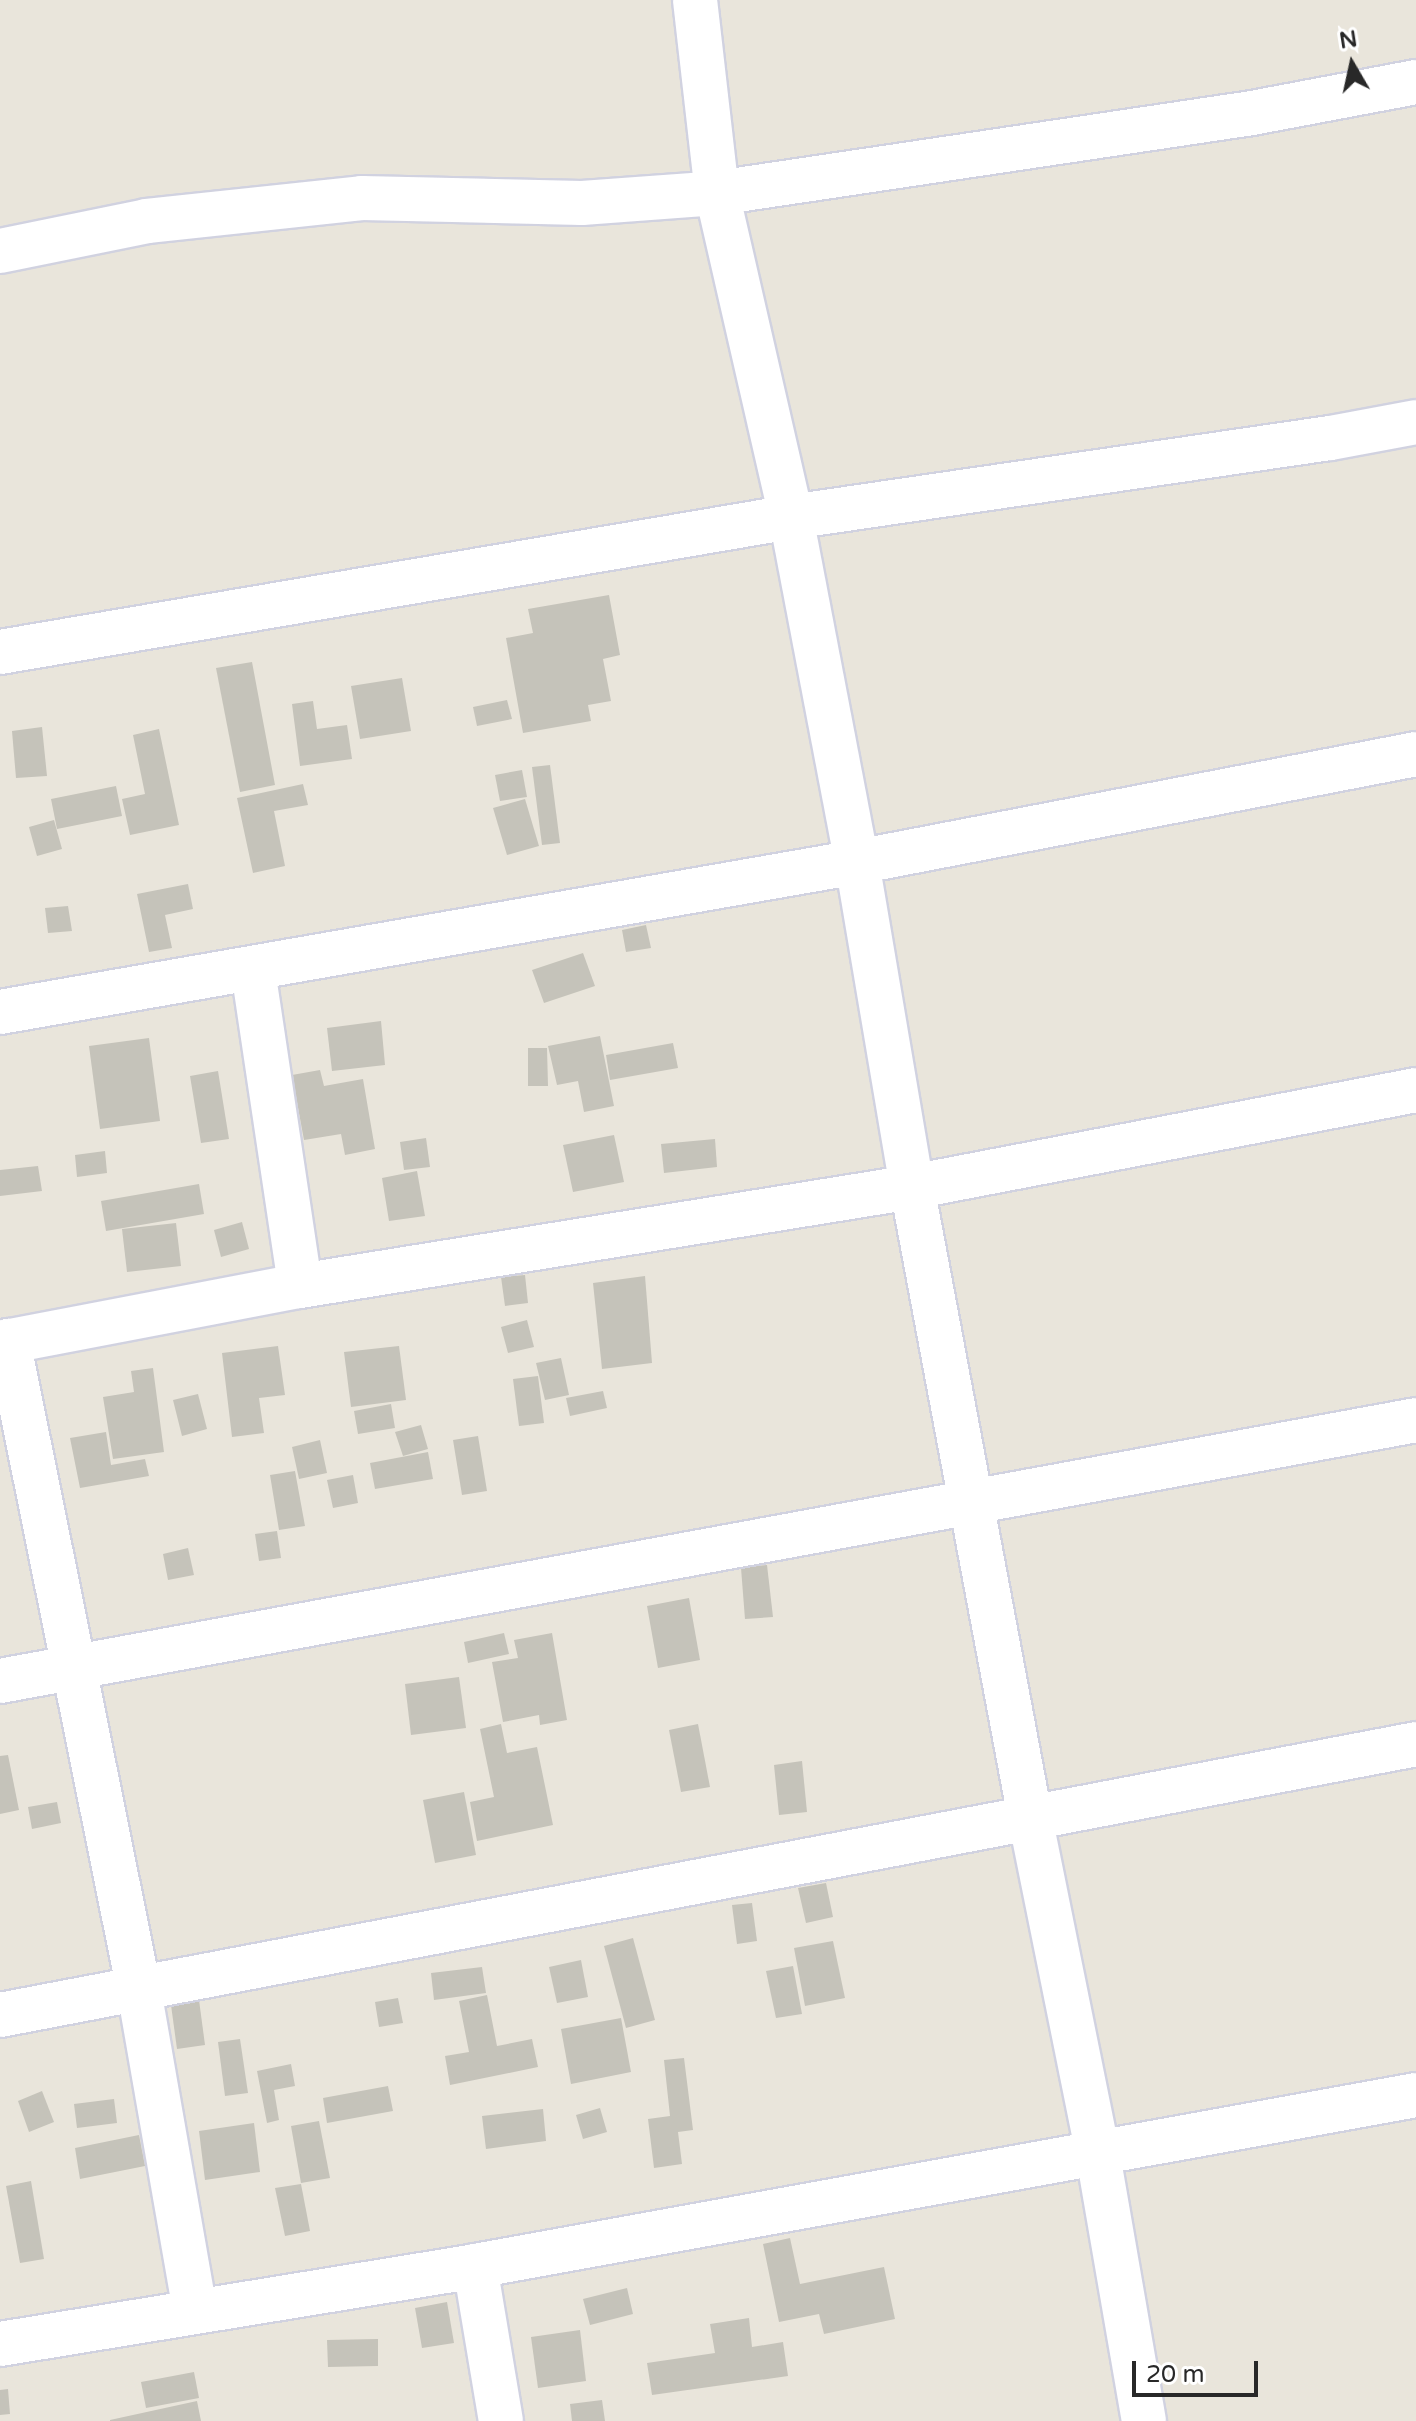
<!DOCTYPE html>
<style>
body{margin:0}
#map{position:relative;width:1416px;height:2421px;overflow:hidden;background:#e9e5db;font-family:"Varela Round",sans-serif}
div>[style]{position:absolute}
.building>*{inset:0;background:#c5c3ba}
.roads{filter:drop-shadow(2px 0 #d1d2e0) drop-shadow(-2px 0 #d1d2e0) drop-shadow(0 2px #d1d2e0) drop-shadow(0 -2px #d1d2e0)}
.minor>*{height:44px;margin:-22px;padding:0 22px;transform-origin:22px;border-radius:22px;background:#fff}
span{translate:-50% -50%;white-space:nowrap;text-align:center;line-height:1.15;-webkit-text-stroke:8px #fff;paint-order:stroke}
.north{position:absolute;left:1312px;top:24px;width:80px;height:80px;-webkit-text-stroke:6px #fff;paint-order:stroke;rotate:351deg;font-size:22px;font-weight:700;line-height:32px;text-align:center;color:#282828}
.north::after{content:'';display:block;margin:auto;width:28px;height:36px;background:#282828;clip-path:polygon(50% 0,100% 100%,50% 72%,0 100%)}
.scale{position:absolute;left:1132px;top:2361px;width:126px;height:36px;box-sizing:border-box;border:4px solid #282828;border-top:0;padding-left:10px;font-size:24px;line-height:28px;white-space:nowrap;color:#282828;-webkit-text-stroke:6px #fff;paint-order:stroke}
</style>
<div id="map">
<div class="building">
<i style="clip-path:polygon(609px 595px,620px 655px,603px 659px,611px 701px,588px 705px,591px 721px,523px 733px,506px 638px,533px 633px,528px 609px)"></i>
<i style="clip-path:polygon(252px 662px,275px 785px,240px 792px,216px 668px)"></i>
<i style="clip-path:polygon(402px 678px,411px 731px,360px 739px,351px 686px)"></i>
<i style="clip-path:polygon(507px 700px,512px 719px,477px 726px,473px 707px)"></i>
<i style="clip-path:polygon(313px 701px,317px 729px,347px 725px,352px 759px,300px 766px,292px 704px)"></i>
<i style="clip-path:polygon(42px 727px,47px 776px,16px 778px,12px 731px)"></i>
<i style="clip-path:polygon(159px 729px,179px 825px,130px 835px,122px 799px,145px 794px,133px 735px)"></i>
<i style="clip-path:polygon(550px 765px,560px 843px,542px 845px,532px 767px)"></i>
<i style="clip-path:polygon(522px 770px,527px 797px,500px 801px,495px 775px)"></i>
<i style="clip-path:polygon(303px 784px,308px 805px,274px 811px,285px 866px,253px 873px,237px 798px)"></i>
<i style="clip-path:polygon(116px 786px,122px 816px,57px 829px,51px 799px)"></i>
<i style="clip-path:polygon(525px 799px,539px 846px,507px 855px,493px 808px)"></i>
<i style="clip-path:polygon(54px 820px,62px 849px,37px 856px,29px 827px)"></i>
<i style="clip-path:polygon(188px 884px,193px 909px,165px 915px,172px 948px,149px 952px,137px 894px)"></i>
<i style="clip-path:polygon(68px 906px,72px 931px,48px 933px,45px 908px)"></i>
<i style="clip-path:polygon(646px 925px,651px 948px,626px 952px,622px 930px)"></i>
<i style="clip-path:polygon(583px 953px,595px 986px,544px 1003px,532px 970px)"></i>
<i style="clip-path:polygon(381px 1021px,385px 1065px,332px 1071px,327px 1028px)"></i>
<i style="clip-path:polygon(600px 1036px,614px 1106px,584px 1112px,578px 1081px,557px 1085px,548px 1046px)"></i>
<i style="clip-path:polygon(149px 1038px,160px 1121px,100px 1129px,89px 1046px)"></i>
<i style="clip-path:polygon(673px 1043px,678px 1068px,610px 1080px,606px 1055px)"></i>
<i style="clip-path:polygon(528px 1048px,547px 1048px,548px 1086px,528px 1086px)"></i>
<i style="clip-path:polygon(320px 1070px,324px 1086px,363px 1079px,375px 1149px,345px 1155px,341px 1134px,304px 1140px,292px 1075px)"></i>
<i style="clip-path:polygon(218px 1071px,229px 1139px,201px 1143px,190px 1076px)"></i>
<i style="clip-path:polygon(614px 1135px,624px 1182px,573px 1192px,563px 1145px)"></i>
<i style="clip-path:polygon(426px 1138px,430px 1167px,404px 1170px,400px 1142px)"></i>
<i style="clip-path:polygon(715px 1139px,717px 1167px,664px 1173px,661px 1144px)"></i>
<i style="clip-path:polygon(105px 1151px,107px 1173px,77px 1177px,75px 1155px)"></i>
<i style="clip-path:polygon(38px 1166px,42px 1191px,0 1196px,0 1170px)"></i>
<i style="clip-path:polygon(417px 1171px,425px 1216px,389px 1221px,382px 1178px)"></i>
<i style="clip-path:polygon(199px 1184px,204px 1214px,106px 1231px,101px 1201px)"></i>
<i style="clip-path:polygon(242px 1222px,249px 1249px,221px 1257px,214px 1230px)"></i>
<i style="clip-path:polygon(176px 1223px,181px 1266px,127px 1272px,122px 1229px)"></i>
<i style="clip-path:polygon(525px 1275px,528px 1303px,505px 1306px,501px 1277px)"></i>
<i style="clip-path:polygon(645px 1276px,652px 1363px,602px 1369px,593px 1283px)"></i>
<i style="clip-path:polygon(527px 1320px,534px 1347px,508px 1353px,501px 1327px)"></i>
<i style="clip-path:polygon(278px 1346px,285px 1395px,259px 1398px,264px 1433px,232px 1437px,222px 1353px)"></i>
<i style="clip-path:polygon(399px 1346px,406px 1400px,351px 1407px,344px 1352px)"></i>
<i style="clip-path:polygon(561px 1358px,569px 1395px,545px 1400px,536px 1363px)"></i>
<i style="clip-path:polygon(153px 1368px,164px 1452px,113px 1459px,103px 1397px,134px 1392px,131px 1371px)"></i>
<i style="clip-path:polygon(538px 1376px,544px 1423px,519px 1426px,513px 1379px)"></i>
<i style="clip-path:polygon(603px 1391px,607px 1408px,570px 1416px,566px 1398px)"></i>
<i style="clip-path:polygon(198px 1394px,207px 1429px,182px 1436px,173px 1400px)"></i>
<i style="clip-path:polygon(391px 1404px,395px 1428px,358px 1434px,354px 1411px)"></i>
<i style="clip-path:polygon(421px 1425px,428px 1449px,403px 1456px,395px 1432px)"></i>
<i style="clip-path:polygon(106px 1432px,111px 1465px,145px 1459px,149px 1476px,80px 1488px,70px 1438px)"></i>
<i style="clip-path:polygon(478px 1436px,487px 1491px,462px 1495px,453px 1440px)"></i>
<i style="clip-path:polygon(320px 1440px,327px 1473px,299px 1479px,292px 1447px)"></i>
<i style="clip-path:polygon(428px 1452px,433px 1479px,375px 1489px,370px 1463px)"></i>
<i style="clip-path:polygon(295px 1471px,305px 1526px,279px 1530px,270px 1475px)"></i>
<i style="clip-path:polygon(353px 1475px,358px 1503px,333px 1508px,327px 1480px)"></i>
<i style="clip-path:polygon(277px 1531px,281px 1558px,259px 1561px,255px 1534px)"></i>
<i style="clip-path:polygon(188px 1548px,194px 1575px,168px 1580px,163px 1554px)"></i>
<i style="clip-path:polygon(767px 1565px,773px 1617px,745px 1619px,741px 1568px)"></i>
<i style="clip-path:polygon(689px 1598px,700px 1660px,658px 1668px,647px 1606px)"></i>
<i style="clip-path:polygon(504px 1633px,509px 1654px,468px 1663px,464px 1642px)"></i>
<i style="clip-path:polygon(552px 1633px,567px 1720px,540px 1725px,539px 1715px,503px 1722px,492px 1662px,518px 1658px,514px 1640px)"></i>
<i style="clip-path:polygon(459px 1677px,466px 1728px,411px 1735px,405px 1684px)"></i>
<i style="clip-path:polygon(501px 1724px,507px 1753px,537px 1747px,553px 1825px,477px 1841px,470px 1802px,494px 1797px,480px 1729px)"></i>
<i style="clip-path:polygon(698px 1724px,710px 1787px,681px 1792px,669px 1730px)"></i>
<i style="clip-path:polygon(8px 1755px,19px 1810px,0 1814px,0 1756px)"></i>
<i style="clip-path:polygon(802px 1761px,807px 1812px,779px 1815px,774px 1765px)"></i>
<i style="clip-path:polygon(464px 1792px,476px 1855px,435px 1863px,423px 1800px)"></i>
<i style="clip-path:polygon(57px 1802px,61px 1823px,32px 1829px,28px 1807px)"></i>
<i style="clip-path:polygon(826px 1883px,833px 1917px,806px 1923px,798px 1888px)"></i>
<i style="clip-path:polygon(752px 1903px,757px 1941px,737px 1944px,732px 1905px)"></i>
<i style="clip-path:polygon(633px 1938px,655px 2020px,626px 2028px,604px 1946px)"></i>
<i style="clip-path:polygon(833px 1941px,845px 1998px,805px 2006px,794px 1948px)"></i>
<i style="clip-path:polygon(581px 1960px,588px 1997px,557px 2003px,549px 1967px)"></i>
<i style="clip-path:polygon(793px 1966px,802px 2014px,776px 2018px,766px 1971px)"></i>
<i style="clip-path:polygon(482px 1967px,486px 1993px,434px 2000px,431px 1973px)"></i>
<i style="clip-path:polygon(487px 1995px,497px 2046px,532px 2039px,538px 2067px,450px 2085px,445px 2056px,469px 2052px,459px 2001px)"></i>
<i style="clip-path:polygon(398px 1998px,403px 2023px,379px 2027px,375px 2002px)"></i>
<i style="clip-path:polygon(199px 2000px,205px 2045px,177px 2049px,171px 2005px)"></i>
<i style="clip-path:polygon(621px 2018px,631px 2072px,571px 2084px,561px 2029px)"></i>
<i style="clip-path:polygon(240px 2039px,248px 2093px,225px 2096px,218px 2042px)"></i>
<i style="clip-path:polygon(684px 2058px,693px 2130px,678px 2132px,682px 2164px,654px 2168px,648px 2119px,670px 2116px,664px 2060px)"></i>
<i style="clip-path:polygon(291px 2064px,295px 2086px,274px 2090px,279px 2120px,267px 2123px,257px 2071px)"></i>
<i style="clip-path:polygon(388px 2086px,393px 2111px,327px 2123px,323px 2098px)"></i>
<i style="clip-path:polygon(42px 2091px,54px 2122px,29px 2132px,18px 2101px)"></i>
<i style="clip-path:polygon(114px 2099px,117px 2123px,77px 2128px,74px 2104px)"></i>
<i style="clip-path:polygon(600px 2108px,607px 2132px,583px 2139px,576px 2115px)"></i>
<i style="clip-path:polygon(543px 2109px,546px 2141px,486px 2149px,482px 2116px)"></i>
<i style="clip-path:polygon(319px 2121px,330px 2178px,301px 2183px,291px 2126px)"></i>
<i style="clip-path:polygon(254px 2123px,260px 2172px,205px 2180px,199px 2131px)"></i>
<i style="clip-path:polygon(139px 2135px,145px 2166px,80px 2179px,75px 2148px)"></i>
<i style="clip-path:polygon(31px 2181px,44px 2259px,20px 2263px,6px 2186px)"></i>
<i style="clip-path:polygon(301px 2184px,310px 2231px,285px 2236px,275px 2188px)"></i>
<i style="clip-path:polygon(790px 2238px,800px 2284px,884px 2267px,895px 2319px,824px 2334px,819px 2314px,779px 2322px,763px 2244px)"></i>
<i style="clip-path:polygon(627px 2288px,633px 2314px,590px 2325px,583px 2299px)"></i>
<i style="clip-path:polygon(447px 2302px,454px 2343px,422px 2348px,415px 2308px)"></i>
<i style="clip-path:polygon(749px 2318px,752px 2347px,783px 2342px,788px 2376px,652px 2395px,647px 2363px,715px 2353px,710px 2324px)"></i>
<i style="clip-path:polygon(580px 2330px,586px 2381px,538px 2388px,531px 2337px)"></i>
<i style="clip-path:polygon(378px 2339px,378px 2366px,328px 2367px,327px 2340px)"></i>
<i style="clip-path:polygon(194px 2372px,199px 2398px,146px 2408px,141px 2382px)"></i>
<i style="clip-path:polygon(8px 2389px,10px 2414px,0 2415px,0 2390px)"></i>
<i style="clip-path:polygon(602px 2400px,605px 2421px,572px 2421px,570px 2404px)"></i>
<i style="clip-path:polygon(197px 2401px,201px 2421px,110px 2421px,110px 2420px)"></i>
</div>
<div class="roads">
<div class="minor">
<i style="left:695px;top:0;width:194px;rotate:83.5deg"></i>
<i style="left:717px;top:193px;width:332px;rotate:77.1deg"></i>
<i style="left:791px;top:517px;width:351px;rotate:79.2deg"></i>
<i style="left:857px;top:862px;width:330px;rotate:80.4deg"></i>
<i style="left:912px;top:1187px;width:641px;rotate:79.39deg"></i>
<i style="left:1030px;top:1817px;width:345px;rotate:78.6deg"></i>
<i style="left:1098px;top:2155px;width:270px;rotate:80.2deg"></i>
<i style="left:0;top:251px;width:150px;rotate:-11.5deg"></i>
<i style="left:147px;top:221px;width:216px;rotate:-6.1deg"></i>
<i style="left:362px;top:198px;width:220px;rotate:1.3deg"></i>
<i style="left:582px;top:203px;width:135px;rotate:-4.2deg"></i>
<i style="left:717px;top:193px;width:541px;rotate:-8.5deg"></i>
<i style="left:1252px;top:113px;width:167px;rotate:-10.7deg"></i>
<i style="left:0;top:652px;width:802px;rotate:-9.69deg"></i>
<i style="left:791px;top:517px;width:545px;rotate:-8.34deg"></i>
<i style="left:1330px;top:438px;width:87px;rotate:-10.5deg"></i>
<i style="left:253px;top:970px;width:319px;rotate:81.5deg"></i>
<i style="left:0;top:1012px;width:870px;rotate:-9.93deg"></i>
<i style="left:857px;top:862px;width:569px;rotate:-10.93deg"></i>
<i style="left:8px;top:1341px;width:662px;rotate:78.59deg"></i>
<i style="left:139px;top:1990px;width:326px;rotate:80.1deg"></i>
<i style="left:0;top:1343px;width:305px;rotate:-10.8deg"></i>
<i style="left:300px;top:1286px;width:620px;rotate:-9.19deg"></i>
<i style="left:912px;top:1187px;width:513px;rotate:-10.89deg"></i>
<i style="left:0;top:1681px;width:1440px;rotate:-10.44deg"></i>
<i style="left:0;top:2015px;width:1442px;rotate:-10.83deg"></i>
<i style="left:475px;top:2266px;width:157px;rotate:80.5deg"></i>
<i style="left:0;top:2344px;width:481px;rotate:-9.3deg"></i>
<i style="left:475px;top:2266px;width:956px;rotate:-10.3deg"></i>
</div>
</div>
<div class="north">N</div>
<div class="scale">20 m</div>
</div>
